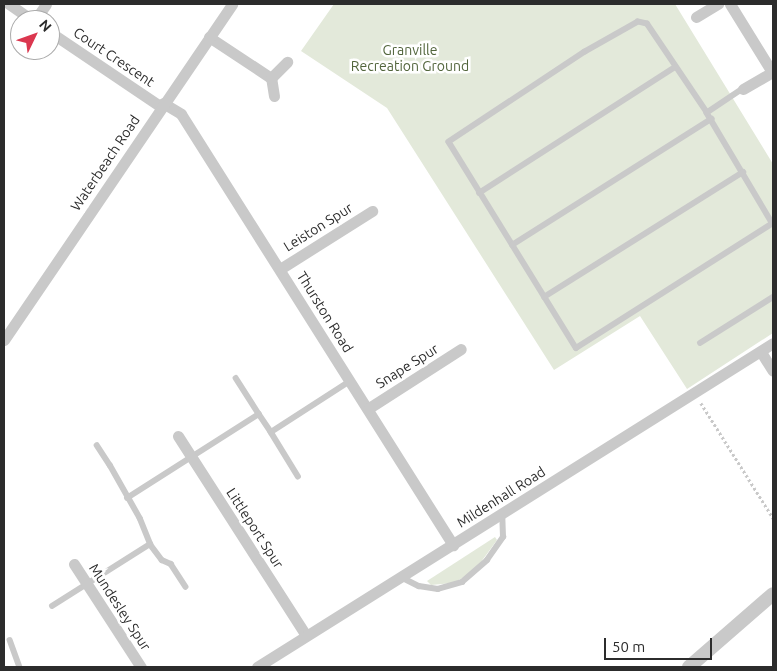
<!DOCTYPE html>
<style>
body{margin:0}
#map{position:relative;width:777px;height:671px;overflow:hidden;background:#fff;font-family:Ubuntu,sans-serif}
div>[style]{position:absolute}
.green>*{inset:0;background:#e3e9da}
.path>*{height:2.5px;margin-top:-1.25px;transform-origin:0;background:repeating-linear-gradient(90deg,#c9c9c9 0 2.5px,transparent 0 5px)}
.service>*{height:5.5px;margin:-2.75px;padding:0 2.75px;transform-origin:2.75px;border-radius:2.75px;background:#c9c9c9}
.minor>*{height:11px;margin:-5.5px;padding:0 5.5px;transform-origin:5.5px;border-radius:5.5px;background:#c9c9c9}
.tertiary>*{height:14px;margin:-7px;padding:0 7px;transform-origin:7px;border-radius:7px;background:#c9c9c9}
span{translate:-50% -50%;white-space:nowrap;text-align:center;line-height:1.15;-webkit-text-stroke:5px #fff;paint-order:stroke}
.park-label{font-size:14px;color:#52653c}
.street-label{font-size:14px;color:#2c2c2c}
.frame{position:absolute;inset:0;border:5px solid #2c2c2c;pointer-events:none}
.north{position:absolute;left:10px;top:10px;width:50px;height:50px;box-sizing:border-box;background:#fff;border:1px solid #ababab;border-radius:50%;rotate:48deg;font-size:14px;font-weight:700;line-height:20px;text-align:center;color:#2c2c2c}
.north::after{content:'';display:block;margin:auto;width:18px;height:22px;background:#db374f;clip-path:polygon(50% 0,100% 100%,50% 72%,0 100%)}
.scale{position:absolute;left:604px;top:638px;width:108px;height:22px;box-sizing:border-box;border:2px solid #2c2c2c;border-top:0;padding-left:6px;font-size:15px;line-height:18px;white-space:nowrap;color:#2c2c2c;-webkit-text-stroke:4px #fff;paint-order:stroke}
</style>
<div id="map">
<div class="green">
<i style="clip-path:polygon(334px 4px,675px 4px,773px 164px,773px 333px,687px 389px,640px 316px,554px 370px,387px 108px,301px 51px)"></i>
<i style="clip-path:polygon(495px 537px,497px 540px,481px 562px,466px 576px,453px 583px,431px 585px,427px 581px)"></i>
</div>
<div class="path">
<i style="left:701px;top:403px;width:136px;rotate:57.9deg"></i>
</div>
<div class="service">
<i style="left:743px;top:89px;width:43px;rotate:146.3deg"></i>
<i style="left:707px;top:113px;width:129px;rotate:59.3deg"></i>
<i style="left:707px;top:113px;width:107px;rotate:-124deg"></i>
<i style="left:647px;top:24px;width:9px;rotate:-167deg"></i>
<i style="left:638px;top:22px;width:61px;rotate:150.5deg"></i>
<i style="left:585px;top:52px;width:163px;rotate:146.5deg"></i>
<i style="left:449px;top:142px;width:242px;rotate:58.3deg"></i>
<i style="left:576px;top:348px;width:233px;rotate:-32.4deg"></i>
<i style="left:479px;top:193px;width:233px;rotate:-32.7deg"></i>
<i style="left:512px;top:245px;width:236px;rotate:-32.3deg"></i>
<i style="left:544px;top:297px;width:235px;rotate:-32.1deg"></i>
<i style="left:700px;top:343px;width:86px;rotate:-32.2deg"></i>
<i style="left:236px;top:378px;width:43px;rotate:57.4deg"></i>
<i style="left:271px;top:432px;width:52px;rotate:58.5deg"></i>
<i style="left:127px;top:498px;width:156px;rotate:-32.5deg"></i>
<i style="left:259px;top:414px;width:22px;rotate:56deg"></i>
<i style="left:271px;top:432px;width:94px;rotate:-32.8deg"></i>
<i style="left:150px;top:544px;width:20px;rotate:53deg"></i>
<i style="left:162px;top:560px;width:10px;rotate:24deg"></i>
<i style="left:171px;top:564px;width:27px;rotate:57deg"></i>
<i style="left:401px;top:577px;width:20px;rotate:27deg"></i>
<i style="left:419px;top:586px;width:19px;rotate:9deg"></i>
<i style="left:438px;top:589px;width:25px;rotate:-16deg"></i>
<i style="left:462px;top:582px;width:33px;rotate:-41deg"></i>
<i style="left:487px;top:560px;width:28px;rotate:-55deg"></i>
<i style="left:503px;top:537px;width:24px;rotate:-92deg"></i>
<i style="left:52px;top:606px;width:116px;rotate:-32.3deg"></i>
<i style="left:150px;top:544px;width:27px;rotate:-112deg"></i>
<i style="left:140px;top:519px;width:61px;rotate:-119.5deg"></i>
<i style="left:110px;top:466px;width:24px;rotate:-123deg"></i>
<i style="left:10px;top:640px;width:29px;rotate:70deg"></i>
</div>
<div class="minor">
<i style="left:9px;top:4px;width:28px;rotate:35deg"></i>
<i style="left:730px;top:4px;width:80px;rotate:58.3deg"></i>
<i style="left:696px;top:17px;width:26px;rotate:-31deg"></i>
<i style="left:35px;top:20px;width:19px;rotate:-55deg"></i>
<i style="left:50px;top:32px;width:134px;rotate:34deg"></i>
<i style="left:209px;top:37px;width:74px;rotate:33.5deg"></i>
<i style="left:743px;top:89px;width:34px;rotate:-30deg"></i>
<i style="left:274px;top:96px;width:18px;rotate:-99deg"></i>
<i style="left:271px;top:78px;width:23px;rotate:-45deg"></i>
<i style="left:163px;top:103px;width:21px;rotate:31deg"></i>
<i style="left:181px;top:114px;width:510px;rotate:57.74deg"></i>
<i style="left:280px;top:269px;width:109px;rotate:-32.2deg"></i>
<i style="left:4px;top:340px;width:406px;rotate:-55.8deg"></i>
<i style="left:761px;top:352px;width:22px;rotate:58deg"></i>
<i style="left:369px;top:408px;width:109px;rotate:-32.7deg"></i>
<i style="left:178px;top:436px;width:237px;rotate:57.3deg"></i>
<i style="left:74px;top:564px;width:123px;rotate:57deg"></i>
<i style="left:257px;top:667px;width:609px;rotate:-32.12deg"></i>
</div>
<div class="tertiary">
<i style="left:689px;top:667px;width:111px;rotate:-41deg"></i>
</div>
<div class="park-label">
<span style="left:410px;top:58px">Granville<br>Recreation Ground</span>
</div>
<div class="street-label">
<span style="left:114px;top:57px;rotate:34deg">Court Crescent</span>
<span style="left:105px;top:163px;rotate:-56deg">Waterbeach Road</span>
<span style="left:318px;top:227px;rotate:-32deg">Leiston Spur</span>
<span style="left:325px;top:312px;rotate:58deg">Thurston Road</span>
<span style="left:407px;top:366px;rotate:-32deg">Snape Spur</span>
<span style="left:501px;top:497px;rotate:-32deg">Mildenhall Road</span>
<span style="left:255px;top:528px;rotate:57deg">Littleport Spur</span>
<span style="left:120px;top:607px;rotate:57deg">Mundesley Spur</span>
</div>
<div class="frame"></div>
<div class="north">N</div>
<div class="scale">50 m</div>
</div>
